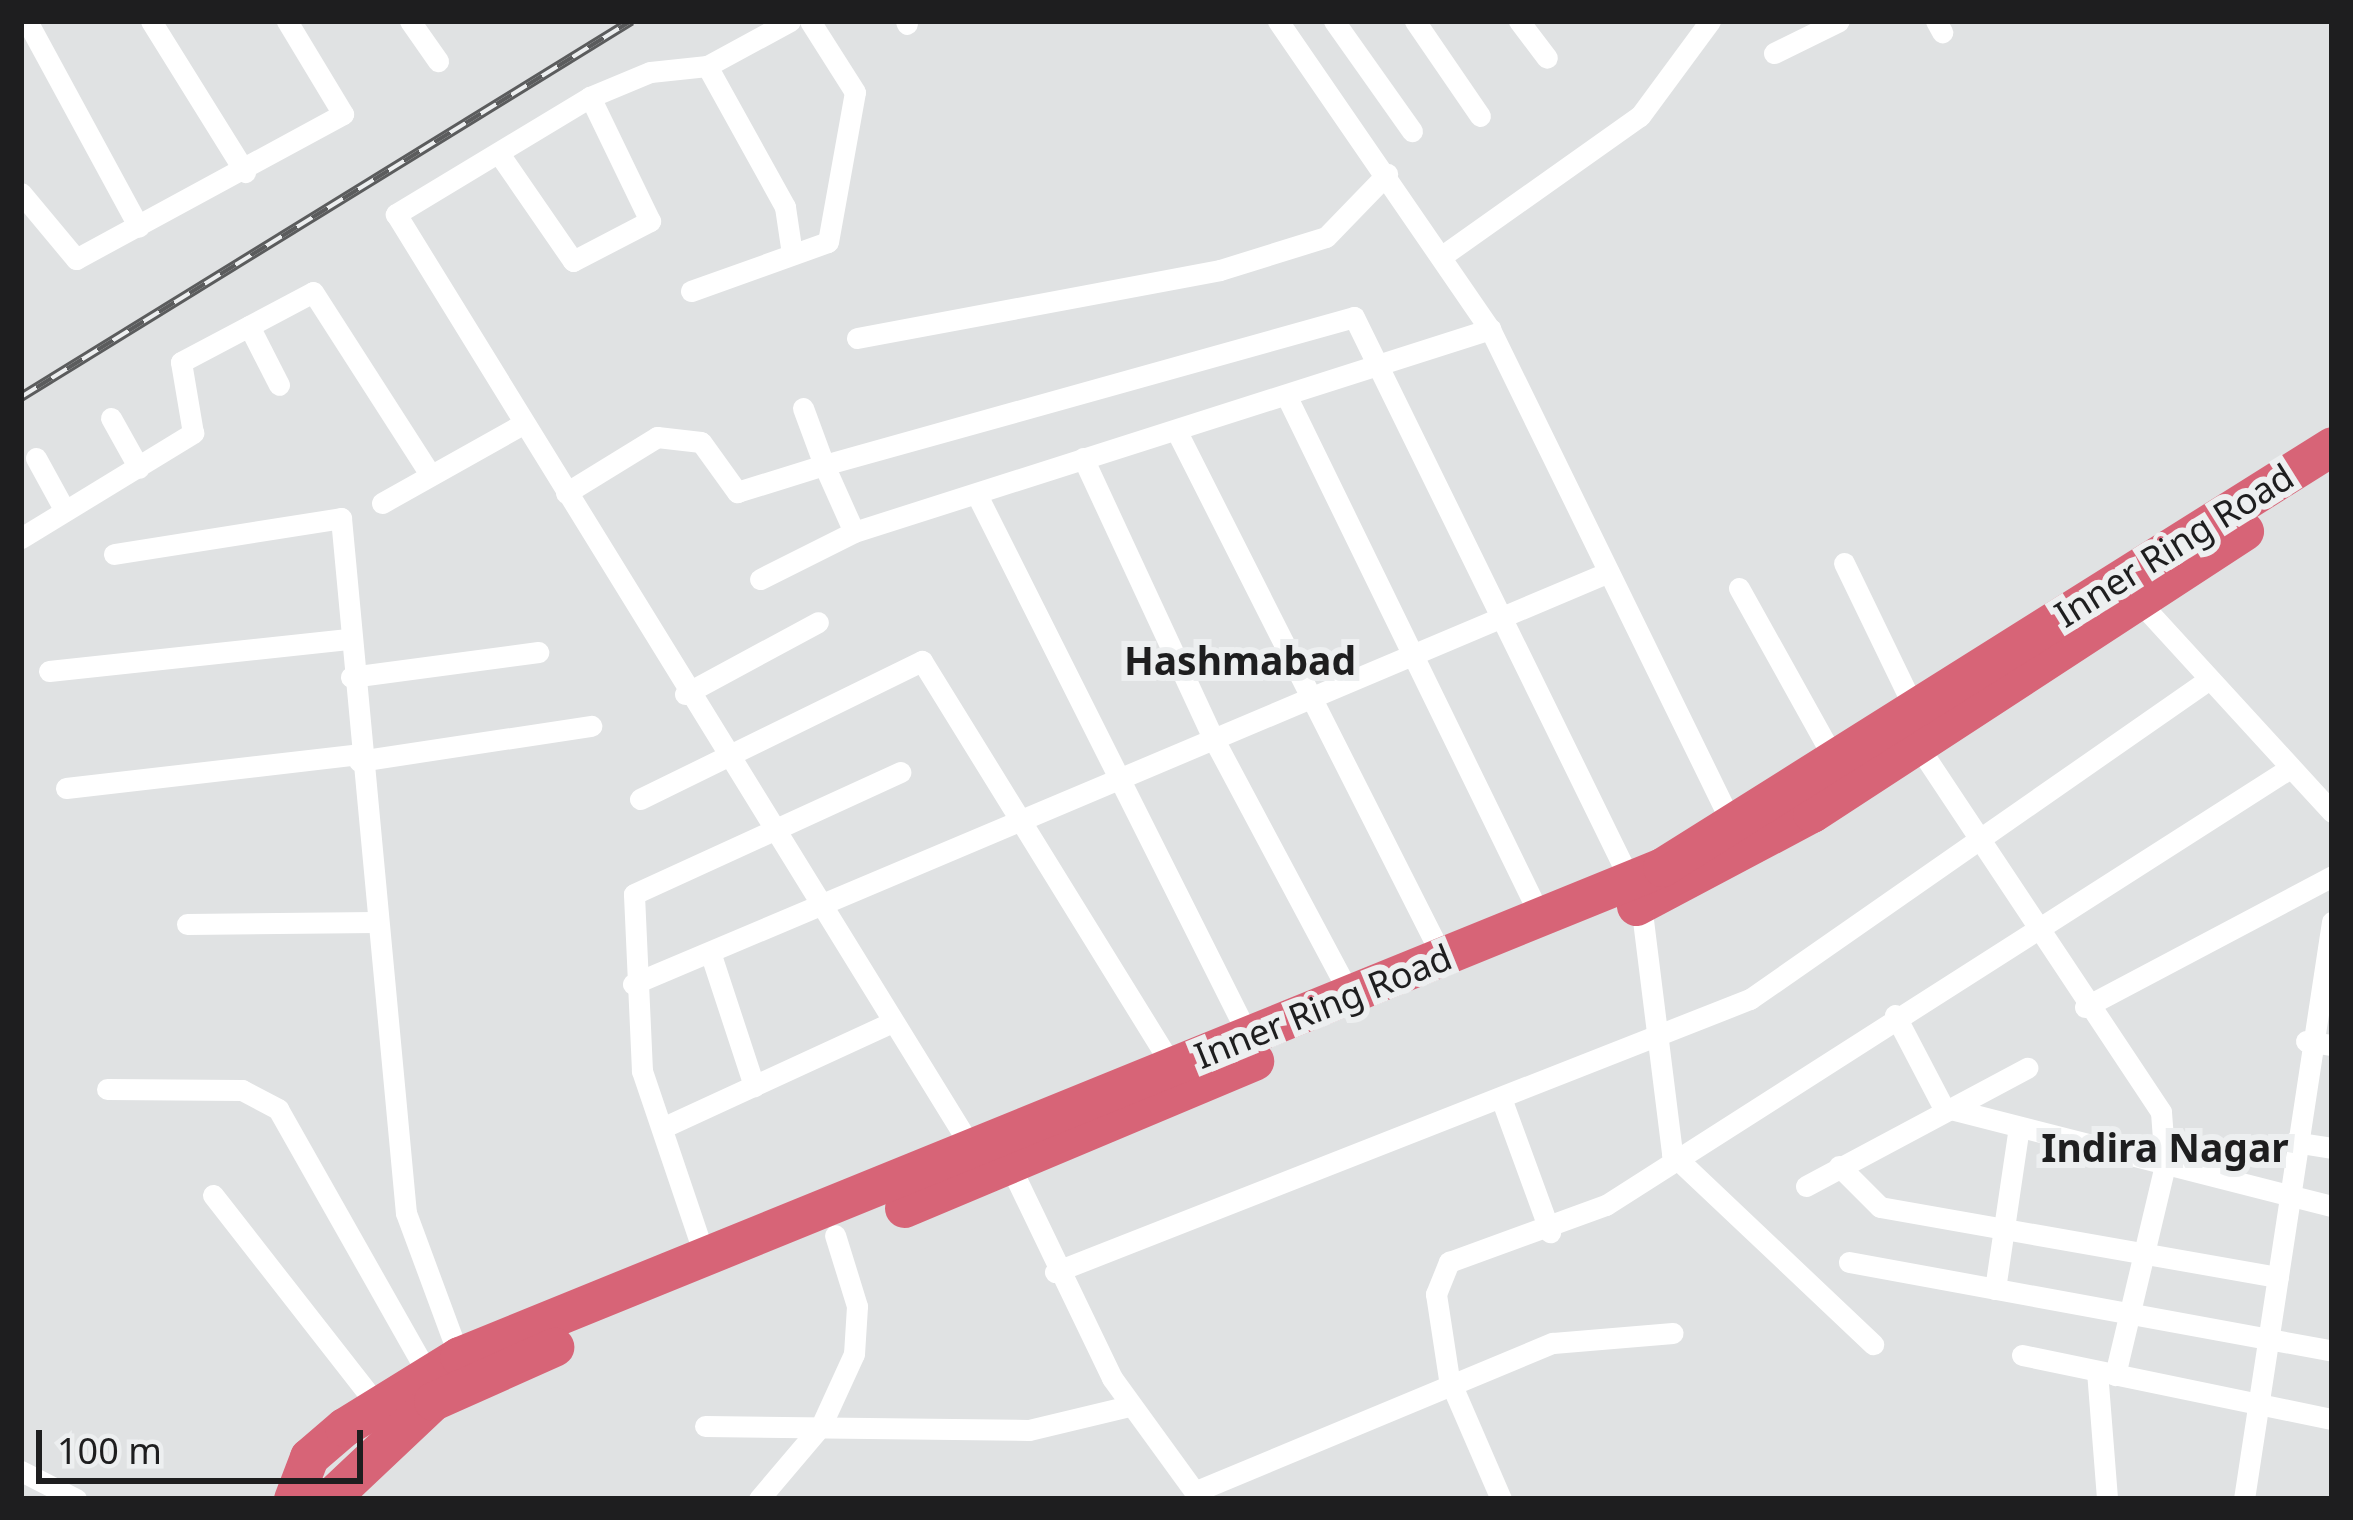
<!DOCTYPE html>
<style>
body{margin:0}
#map{position:relative;width:2353px;height:1520px;overflow:hidden;background:#e0e2e3;font-family:"Noto Sans",sans-serif}
div>[style]{position:absolute}
.street>*{height:21px;margin:-10.5px;padding:0 10.5px;transform-origin:10.5px;border-radius:10.5px;background:#fff}
.highway>*{height:39px;margin:-19.5px;padding:0 19.5px;transform-origin:19.5px;border-radius:19.5px;background:#d76477}
.rail>*{height:10px;margin-top:-5px;transform-origin:0;background:repeating-linear-gradient(90deg,#edeff0 0 18px,#5b5c5d 0 36px);box-sizing:border-box;border-block:3px solid #5b5c5d}
span{translate:-50% -50%;white-space:nowrap;text-align:center;line-height:1.15;-webkit-text-stroke:12px #edeff0;paint-order:stroke}
.street-label{font-size:36px;color:#1e1e1f}
.neighbourhood-label{font-size:39px;color:#1e1e1f;font-weight:700}
.frame{position:absolute;inset:0;border:24px solid #1e1e1f;pointer-events:none}
.scale{position:absolute;left:36px;top:1430px;width:327px;height:54px;box-sizing:border-box;border:6px solid #1e1e1f;border-top:0;padding-left:15px;font-size:36px;line-height:42px;white-space:nowrap;color:#1e1e1f;-webkit-text-stroke:9px #edeff0;paint-order:stroke}
</style>
<div id="map">
<div class="street">
<i style="left:27px;top:21px;width:234px;rotate:61.5deg"></i>
<i style="left:151px;top:21px;width:178px;rotate:58.1deg"></i>
<i style="left:410px;top:21px;width:49px;rotate:55deg"></i>
<i style="left:790px;top:21px;width:94px;rotate:151.5deg"></i>
<i style="left:707px;top:66px;width:57px;rotate:174deg"></i>
<i style="left:650px;top:72px;width:65px;rotate:157.4deg"></i>
<i style="left:590px;top:97px;width:227px;rotate:148.9deg"></i>
<i style="left:396px;top:214px;width:1105px;rotate:58.35deg"></i>
<i style="left:906px;top:21px;width:3px;rotate:72deg"></i>
<i style="left:1278px;top:21px;width:374px;rotate:55.5deg"></i>
<i style="left:1490px;top:329px;width:553px;rotate:63.94deg"></i>
<i style="left:1334px;top:21px;width:135px;rotate:54.7deg"></i>
<i style="left:1415px;top:21px;width:115px;rotate:55.6deg"></i>
<i style="left:1519px;top:21px;width:46px;rotate:52.9deg"></i>
<i style="left:1936px;top:21px;width:13px;rotate:61deg"></i>
<i style="left:1774px;top:53px;width:72px;rotate:-26.2deg"></i>
<i style="left:707px;top:66px;width:161px;rotate:61deg"></i>
<i style="left:785px;top:207px;width:40px;rotate:81.5deg"></i>
<i style="left:502px;top:158px;width:125px;rotate:55.4deg"></i>
<i style="left:573px;top:261px;width:87px;rotate:-27.5deg"></i>
<i style="left:650px;top:221px;width:138px;rotate:-115.8deg"></i>
<i style="left:21px;top:193px;width:86px;rotate:50.2deg"></i>
<i style="left:76px;top:259px;width:304px;rotate:-28.5deg"></i>
<i style="left:343px;top:114px;width:109px;rotate:-121.1deg"></i>
<i style="left:1442px;top:256px;width:242px;rotate:-35.3deg"></i>
<i style="left:1640px;top:116px;width:118px;rotate:-53.6deg"></i>
<i style="left:691px;top:291px;width:145px;rotate:-19.7deg"></i>
<i style="left:828px;top:242px;width:152px;rotate:-79.8deg"></i>
<i style="left:855px;top:92px;width:84px;rotate:-122.4deg"></i>
<i style="left:249px;top:326px;width:66px;rotate:63deg"></i>
<i style="left:857px;top:338px;width:369px;rotate:-10.6deg"></i>
<i style="left:1220px;top:270px;width:111px;rotate:-17.3deg"></i>
<i style="left:1326px;top:237px;width:88px;rotate:-45.9deg"></i>
<i style="left:1286px;top:395px;width:586px;rotate:64deg"></i>
<i style="left:803px;top:408px;width:61px;rotate:69.8deg"></i>
<i style="left:824px;top:465px;width:550px;rotate:-15.6deg"></i>
<i style="left:1354px;top:317px;width:629px;rotate:63.88deg"></i>
<i style="left:111px;top:418px;width:57px;rotate:60.8deg"></i>
<i style="left:1176px;top:430px;width:592px;rotate:63.18deg"></i>
<i style="left:36px;top:458px;width:60px;rotate:61.3deg"></i>
<i style="left:1083px;top:458px;width:306px;rotate:65.1deg"></i>
<i style="left:1212px;top:736px;width:295px;rotate:61.9deg"></i>
<i style="left:566px;top:493px;width:107px;rotate:-31.6deg"></i>
<i style="left:657px;top:437px;width:44px;rotate:6.5deg"></i>
<i style="left:701px;top:442px;width:62px;rotate:54.2deg"></i>
<i style="left:737px;top:492px;width:91px;rotate:-17.2deg"></i>
<i style="left:824px;top:465px;width:73px;rotate:65.9deg"></i>
<i style="left:854px;top:532px;width:105px;rotate:153.4deg"></i>
<i style="left:978px;top:497px;width:604px;rotate:63.35deg"></i>
<i style="left:382px;top:503px;width:159px;rotate:-29.3deg"></i>
<i style="left:854px;top:532px;width:668px;rotate:-17.7deg"></i>
<i style="left:21px;top:538px;width:202px;rotate:-31.4deg"></i>
<i style="left:193px;top:433px;width:72px;rotate:-99.6deg"></i>
<i style="left:181px;top:362px;width:149px;rotate:-27.9deg"></i>
<i style="left:313px;top:292px;width:213px;rotate:57.3deg"></i>
<i style="left:114px;top:554px;width:230px;rotate:-9deg"></i>
<i style="left:341px;top:518px;width:698px;rotate:84.66deg"></i>
<i style="left:406px;top:1213px;width:153px;rotate:69.7deg"></i>
<i style="left:1844px;top:563px;width:165px;rotate:64.2deg"></i>
<i style="left:1739px;top:588px;width:199px;rotate:60.9deg"></i>
<i style="left:2134px;top:596px;width:293px;rotate:47.5deg"></i>
<i style="left:49px;top:671px;width:303px;rotate:-6.1deg"></i>
<i style="left:351px;top:677px;width:189px;rotate:-7.6deg"></i>
<i style="left:685px;top:694px;width:151px;rotate:-28.4deg"></i>
<i style="left:1912px;top:737px;width:450px;rotate:56.4deg"></i>
<i style="left:2161px;top:1112px;width:53px;rotate:85.7deg"></i>
<i style="left:2165px;top:1165px;width:216px;rotate:103.4deg"></i>
<i style="left:359px;top:761px;width:235px;rotate:-8.6deg"></i>
<i style="left:66px;top:788px;width:295px;rotate:-6.6deg"></i>
<i style="left:640px;top:799px;width:314px;rotate:-26.1deg"></i>
<i style="left:922px;top:661px;width:476px;rotate:58.3deg"></i>
<i style="left:1641px;top:904px;width:252px;rotate:82.9deg"></i>
<i style="left:1672px;top:1154px;width:277px;rotate:43.4deg"></i>
<i style="left:187px;top:924px;width:188px;rotate:-0.6deg"></i>
<i style="left:712px;top:958px;width:135px;rotate:71.8deg"></i>
<i style="left:633px;top:984px;width:1059px;rotate:-22.89deg"></i>
<i style="left:2085px;top:1007px;width:280px;rotate:-27.9deg"></i>
<i style="left:1895px;top:1015px;width:104px;rotate:62.4deg"></i>
<i style="left:1943px;top:1107px;width:401px;rotate:14.3deg"></i>
<i style="left:2306px;top:1041px;width:26px;rotate:9deg"></i>
<i style="left:107px;top:1089px;width:135px;rotate:0.4deg"></i>
<i style="left:242px;top:1090px;width:41px;rotate:27.8deg"></i>
<i style="left:278px;top:1109px;width:305px;rotate:60.5deg"></i>
<i style="left:1501px;top:1098px;width:143px;rotate:69.9deg"></i>
<i style="left:662px;top:1128px;width:253px;rotate:-24.7deg"></i>
<i style="left:2294px;top:1142px;width:38px;rotate:9deg"></i>
<i style="left:1839px;top:1166px;width:58px;rotate:45deg"></i>
<i style="left:1880px;top:1207px;width:404px;rotate:10deg"></i>
<i style="left:1011px;top:1168px;width:233px;rotate:64.3deg"></i>
<i style="left:1112px;top:1378px;width:150px;rotate:54deg"></i>
<i style="left:1806px;top:1186px;width:251px;rotate:-28.1deg"></i>
<i style="left:213px;top:1195px;width:265px;rotate:52deg"></i>
<i style="left:706px;top:1260px;width:200px;rotate:-108.7deg"></i>
<i style="left:642px;top:1071px;width:177px;rotate:-92.6deg"></i>
<i style="left:634px;top:894px;width:293px;rotate:-24.6deg"></i>
<i style="left:1849px;top:1262px;width:491px;rotate:10.4deg"></i>
<i style="left:1055px;top:1272px;width:747px;rotate:-21.45deg"></i>
<i style="left:1750px;top:999px;width:558px;rotate:-34.86deg"></i>
<i style="left:1995px;top:1289px;width:158px;rotate:-81.6deg"></i>
<i style="left:2022px;top:1355px;width:317px;rotate:11.7deg"></i>
<i style="left:2097px;top:1371px;width:128px;rotate:85.5deg"></i>
<i style="left:705px;top:1426px;width:324px;rotate:0.7deg"></i>
<i style="left:1029px;top:1430px;width:103px;rotate:-13.5deg"></i>
<i style="left:21px;top:1471px;width:62px;rotate:27deg"></i>
<i style="left:1199px;top:1490px;width:383px;rotate:-22.6deg"></i>
<i style="left:1553px;top:1343px;width:120px;rotate:-4.8deg"></i>
<i style="left:759px;top:1499px;width:96px;rotate:-49.7deg"></i>
<i style="left:821px;top:1426px;width:79px;rotate:-65.4deg"></i>
<i style="left:854px;top:1354px;width:48px;rotate:-86.4deg"></i>
<i style="left:857px;top:1306px;width:74px;rotate:-107.2deg"></i>
<i style="left:1501px;top:1499px;width:131px;rotate:-113.4deg"></i>
<i style="left:1449px;top:1379px;width:86px;rotate:-98.7deg"></i>
<i style="left:1436px;top:1294px;width:35px;rotate:-68deg"></i>
<i style="left:1449px;top:1262px;width:167px;rotate:-20deg"></i>
<i style="left:1606px;top:1205px;width:812px;rotate:-32.57deg"></i>
<i style="left:2244px;top:1499px;width:584px;rotate:-81.33deg"></i>
</div>
<div class="highway">
<i style="left:1636px;top:906px;width:199px;rotate:-27.9deg"></i>
<i style="left:1812px;top:813px;width:516px;rotate:-33.14deg"></i>
<i style="left:904px;top:1208px;width:380px;rotate:-22.8deg"></i>
<i style="left:293px;top:1499px;width:45px;rotate:-69.1deg"></i>
<i style="left:309px;top:1457px;width:46px;rotate:-40.6deg"></i>
<i style="left:344px;top:1427px;width:135px;rotate:-31.7deg"></i>
<i style="left:459px;top:1356px;width:1299px;rotate:-22.12deg"></i>
<i style="left:1662px;top:867px;width:791px;rotate:-32.14deg"></i>
<i style="left:329px;top:1499px;width:143px;rotate:-43.3deg"></i>
<i style="left:433px;top:1401px;width:133px;rotate:-24.1deg"></i>
</div>
<div class="rail">
<i style="left:21px;top:397px;width:717px;rotate:-31.65deg"></i>
</div>
<div class="street-label">
<span style="left:2174px;top:545px;rotate:-32deg">Inner Ring Road</span>
<span style="left:1323px;top:1006px;rotate:-22deg">Inner Ring Road</span>
</div>
<div class="neighbourhood-label">
<span style="left:1240px;top:660px">Hashmabad</span>
<span style="left:2165px;top:1147px">Indira Nagar</span>
</div>
<div class="frame"></div>
<div class="scale">100 m</div>
</div>
